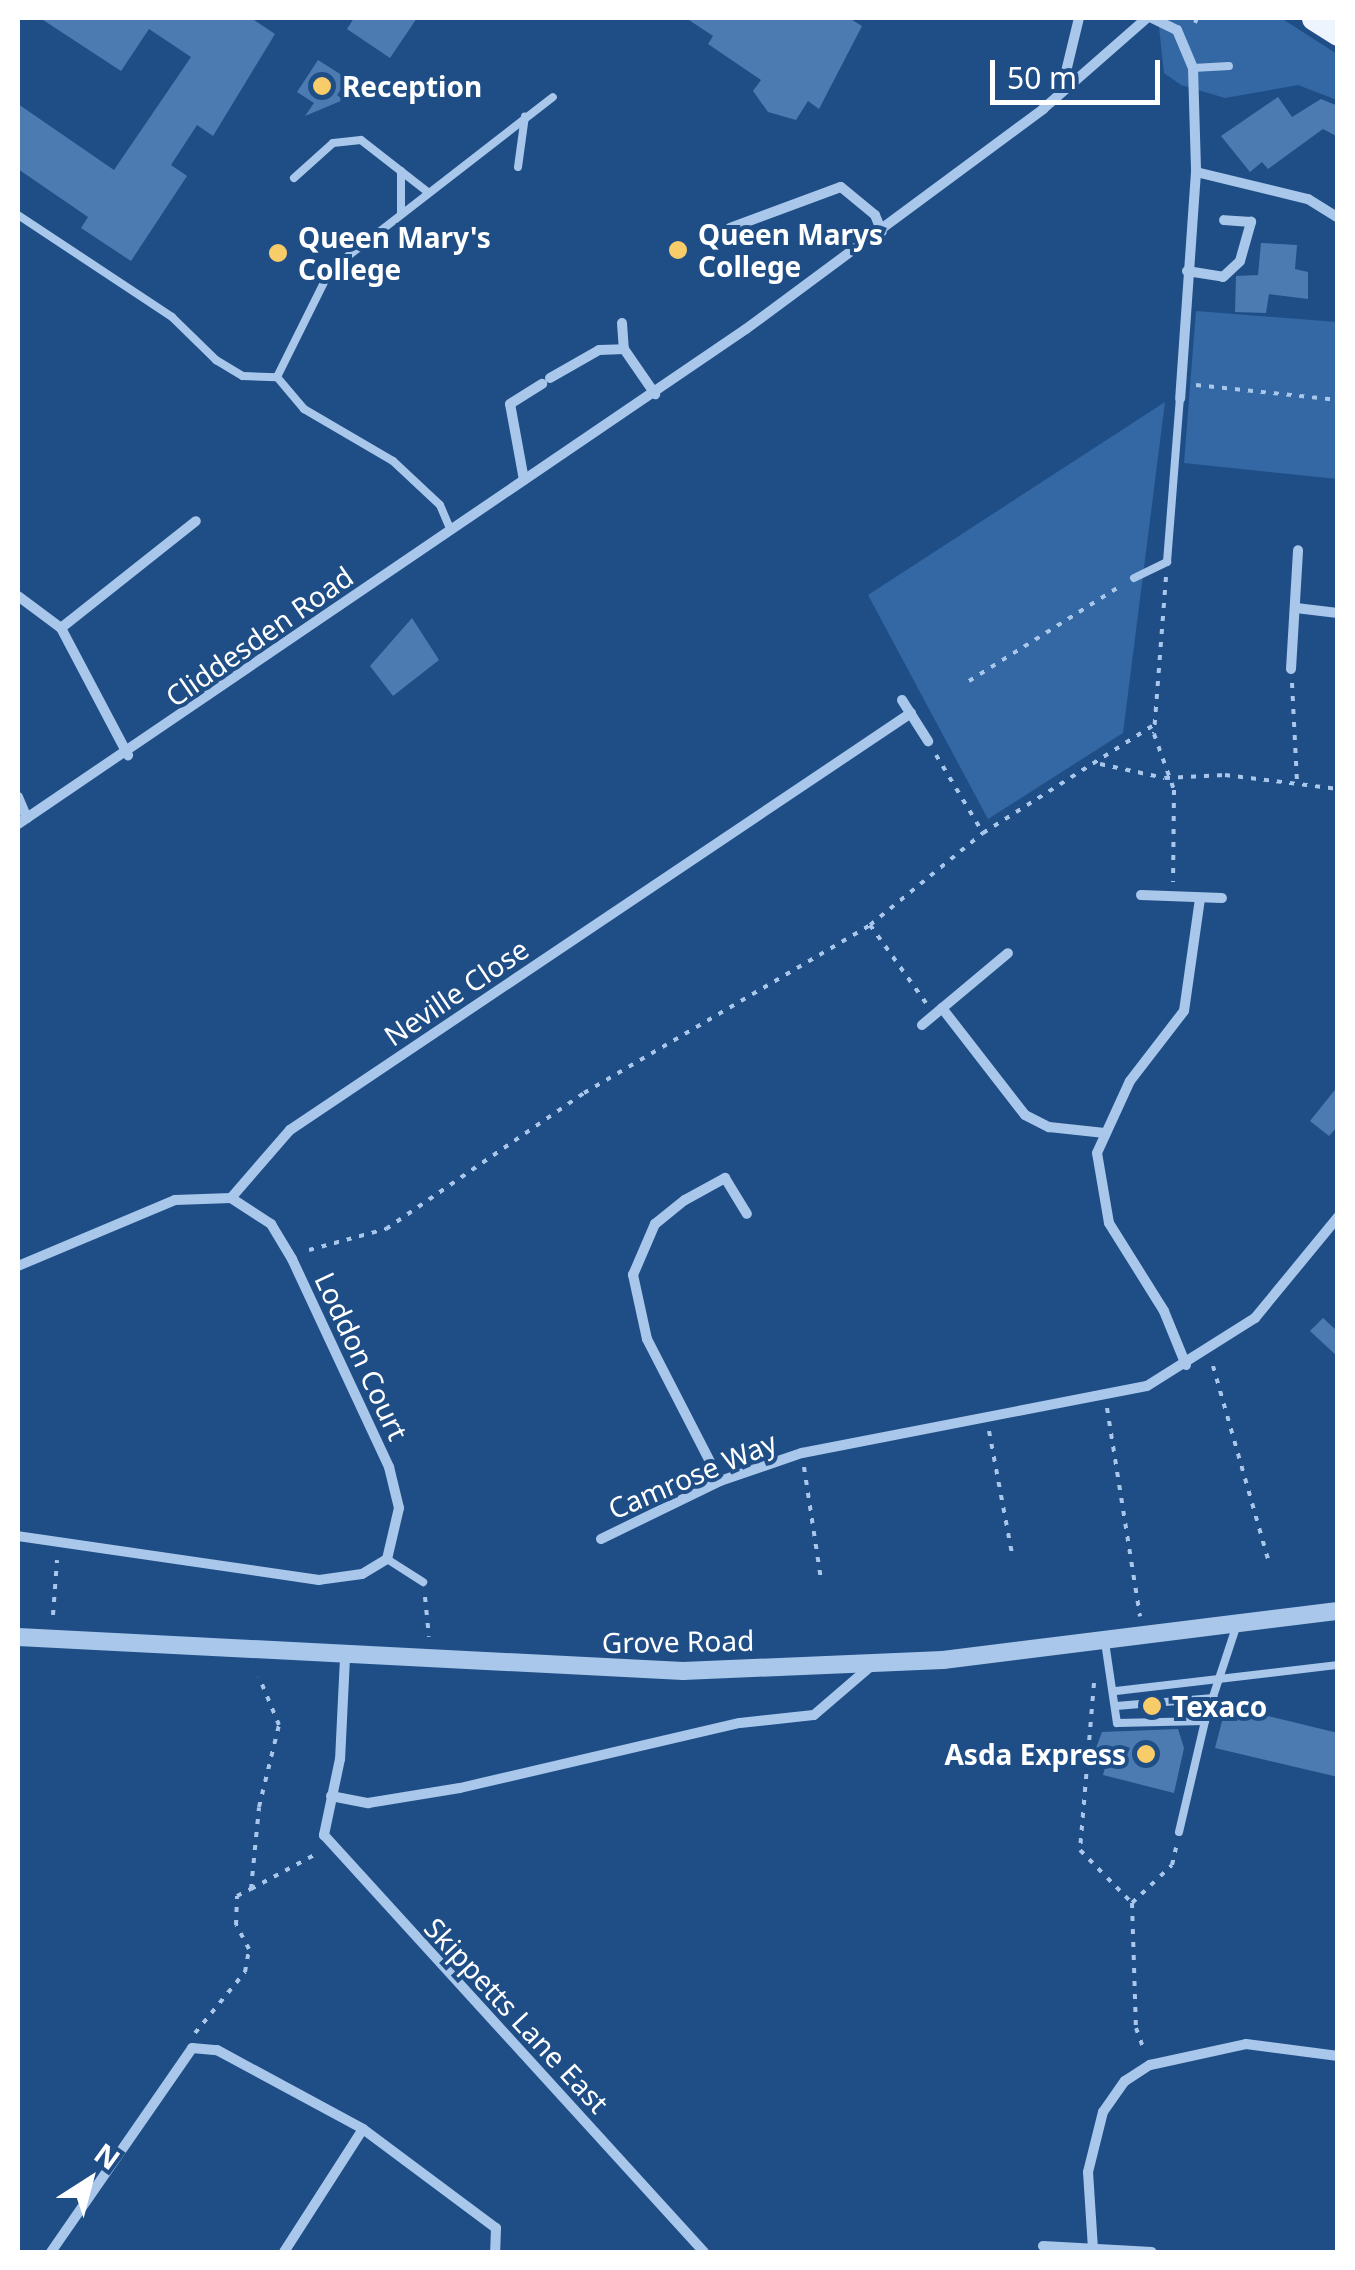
<!DOCTYPE html>
<style>
body{margin:0}
#map{position:relative;width:1355px;height:2270px;overflow:hidden;background:#1f4e87;font-family:"Noto Sans",sans-serif}
div>[style]{position:absolute}
.green>*{inset:0;background:#3368a4}
.building>*{inset:0;background:#4c7bb1}
.path>*{height:4px;margin-top:-2px;transform-origin:0;background:repeating-linear-gradient(90deg,#a9c7ea 0 5px,transparent 0 13px)}
.service>*{height:8px;margin:-4px;padding:0 4px;transform-origin:4px;border-radius:4px;background:#a9c7ea}
.minor>*{height:10px;margin:-5px;padding:0 5px;transform-origin:5px;border-radius:5px;background:#a9c7ea}
.tertiary>*{height:18px;margin:-9px;padding:0 9px;transform-origin:9px;border-radius:9px;background:#a9c7ea}
.primary>*{height:25px;margin:-12.5px;padding:0 12.5px;transform-origin:12.5px;border-radius:12.5px;background:#edf4fe}
.dots>*{width:28px;height:28px;translate:-50% -50%;box-sizing:border-box;border:5px solid #1f4e87;border-radius:50%}
span{translate:-50% -50%;white-space:nowrap;text-align:center;line-height:1.15;-webkit-text-stroke:8px #1f4e87;paint-order:stroke}
.poi-label{font-size:28px;color:#fff;font-weight:700}
.left{translate:0 -50%;text-align:left}
.right{translate:-100% -50%;text-align:right}
.street-label{font-size:28px;color:#fff}
.frame{position:absolute;inset:0;border:20px solid #fff;pointer-events:none}
.north{position:absolute;left:40px;top:2130px;width:100px;height:100px;-webkit-text-stroke:8px #1f4e87;paint-order:stroke;rotate:36deg;font-size:28px;font-weight:700;line-height:40px;text-align:center;color:#fff}
.north::after{content:'';display:block;margin:auto;width:35px;height:45px;background:#fff;clip-path:polygon(50% 0,100% 100%,50% 72%,0 100%)}
.scale{position:absolute;left:990px;top:60px;width:170px;height:45px;box-sizing:border-box;border:5px solid #fff;border-top:0;padding-left:12px;font-size:30px;line-height:35px;white-space:nowrap;color:#fff;-webkit-text-stroke:8px #1f4e87;paint-order:stroke}
</style>
<div id="map">
<div class="green">
<i style="clip-path:polygon(1158px 18px,1281px 18px,1337px 54px,1337px 100px,1298px 85px,1225px 98px,1181px 85px,1164px 73px)"></i>
<i style="clip-path:polygon(1196px 311px,1337px 322px,1337px 479px,1184px 463px)"></i>
<i style="clip-path:polygon(1165px 402px,1123px 733px,988px 819px,868px 595px)"></i>
</div>
<div class="building">
<i style="clip-path:polygon(40px 18px,251px 18px,275px 34px,213px 136px,197px 125px,171px 165px,187px 176px,131px 261px,81px 228px,88px 217px,18px 169px,18px 104px,114px 170px,191px 57px,149px 29px,121px 71px)"></i>
<i style="clip-path:polygon(354px 18px,417px 18px,390px 58px,347px 29px)"></i>
<i style="clip-path:polygon(686px 18px,849px 18px,862px 26px,819px 109px,808px 101px,796px 120px,768px 112px,753px 91px,761px 80px,708px 44px,713px 36px)"></i>
<i style="clip-path:polygon(318px 60px,348px 79px,337px 95px,343px 100px,305px 116px,314px 103px,297px 92px)"></i>
<i style="clip-path:polygon(1278px 97px,1292px 117px,1321px 99px,1338px 106px,1338px 137px,1323px 129px,1268px 169px,1262px 162px,1250px 172px,1221px 136px)"></i>
<i style="clip-path:polygon(1261px 243px,1297px 245px,1295px 269px,1308px 272px,1308px 299px,1269px 294px,1266px 313px,1235px 312px,1236px 276px,1258px 275px)"></i>
<i style="clip-path:polygon(412px 618px,439px 660px,393px 696px,370px 666px)"></i>
<i style="clip-path:polygon(1338px 1086px,1338px 1126px,1329px 1136px,1310px 1121px)"></i>
<i style="clip-path:polygon(1323px 1318px,1338px 1332px,1338px 1357px,1310px 1331px)"></i>
<i style="clip-path:polygon(1226px 1706px,1338px 1733px,1338px 1777px,1215px 1748px)"></i>
<i style="clip-path:polygon(1178px 1729px,1184px 1748px,1174px 1793px,1103px 1775px,1106px 1764px,1091px 1761px,1102px 1732px)"></i>
</div>
<div class="path">
<i style="left:1195px;top:23px;width:5px;rotate:-68deg"></i>
<i style="left:1196px;top:385px;width:143px;rotate:6deg"></i>
<i style="left:1166px;top:577px;width:157px;rotate:94.4deg"></i>
<i style="left:1154px;top:734px;width:59px;rotate:70.3deg"></i>
<i style="left:1174px;top:790px;width:92px;rotate:90.6deg"></i>
<i style="left:969px;top:681px;width:181px;rotate:-32.1deg"></i>
<i style="left:1292px;top:683px;width:99px;rotate:87.1deg"></i>
<i style="left:936px;top:755px;width:91px;rotate:58.9deg"></i>
<i style="left:1100px;top:764px;width:66px;rotate:12.2deg"></i>
<i style="left:1165px;top:778px;width:60px;rotate:-2.9deg"></i>
<i style="left:1225px;top:775px;width:114px;rotate:7.1deg"></i>
<i style="left:870px;top:925px;width:96px;rotate:54.3deg"></i>
<i style="left:309px;top:1250px;width:80px;rotate:-15.3deg"></i>
<i style="left:386px;top:1229px;width:240px;rotate:-34.5deg"></i>
<i style="left:584px;top:1093px;width:332px;rotate:-30.4deg"></i>
<i style="left:870px;top:925px;width:146px;rotate:-39.2deg"></i>
<i style="left:983px;top:833px;width:202px;rotate:-32.3deg"></i>
<i style="left:1213px;top:1366px;width:205px;rotate:74.1deg"></i>
<i style="left:1107px;top:1408px;width:211px;rotate:81deg"></i>
<i style="left:989px;top:1431px;width:125px;rotate:79.4deg"></i>
<i style="left:804px;top:1467px;width:113px;rotate:81.4deg"></i>
<i style="left:425px;top:1597px;width:40px;rotate:84.3deg"></i>
<i style="left:53px;top:1615px;width:55px;rotate:-85.8deg"></i>
<i style="left:1094px;top:1683px;width:168px;rotate:94.8deg"></i>
<i style="left:1080px;top:1850px;width:74px;rotate:45.5deg"></i>
<i style="left:1132px;top:1903px;width:125px;rotate:88.2deg"></i>
<i style="left:1136px;top:2028px;width:23px;rotate:70deg"></i>
<i style="left:251px;top:1889px;width:76px;rotate:-28.2deg"></i>
<i style="left:1132px;top:1903px;width:55px;rotate:-43.5deg"></i>
<i style="left:1172px;top:1865px;width:18px;rotate:-77deg"></i>
<i style="left:195px;top:2033px;width:79px;rotate:-50.7deg"></i>
<i style="left:245px;top:1972px;width:23px;rotate:-80deg"></i>
<i style="left:249px;top:1949px;width:27px;rotate:-118deg"></i>
<i style="left:236px;top:1925px;width:29px;rotate:-88deg"></i>
<i style="left:237px;top:1896px;width:16px;rotate:-27deg"></i>
<i style="left:251px;top:1889px;width:82px;rotate:-84.4deg"></i>
<i style="left:259px;top:1807px;width:84px;rotate:-76.3deg"></i>
<i style="left:279px;top:1725px;width:52px;rotate:-112.6deg"></i>
</div>
<div class="service">
<i style="left:1193px;top:68px;width:36px;rotate:-3deg"></i>
<i style="left:518px;top:167px;width:51px;rotate:-82.2deg"></i>
<i style="left:294px;top:178px;width:52px;rotate:-41.9deg"></i>
<i style="left:333px;top:143px;width:28px;rotate:-6deg"></i>
<i style="left:361px;top:140px;width:86px;rotate:37.9deg"></i>
<i style="left:401px;top:214px;width:43px;rotate:-90deg"></i>
<i style="left:18px;top:215px;width:185px;rotate:33.5deg"></i>
<i style="left:172px;top:317px;width:62px;rotate:44.3deg"></i>
<i style="left:216px;top:360px;width:31px;rotate:31deg"></i>
<i style="left:243px;top:376px;width:34px;rotate:2deg"></i>
<i style="left:277px;top:377px;width:42px;rotate:49.8deg"></i>
<i style="left:304px;top:409px;width:103px;rotate:30.3deg"></i>
<i style="left:393px;top:461px;width:64px;rotate:43.1deg"></i>
<i style="left:440px;top:505px;width:25px;rotate:67deg"></i>
<i style="left:277px;top:377px;width:119px;rotate:-63.6deg"></i>
<i style="left:330px;top:270px;width:282px;rotate:-37.8deg"></i>
<i style="left:1134px;top:578px;width:37px;rotate:-26deg"></i>
<i style="left:1167px;top:562px;width:165px;rotate:-85.5deg"></i>
<i style="left:387px;top:1559px;width:43px;rotate:32.6deg"></i>
<i style="left:1105px;top:1642px;width:82px;rotate:81.6deg"></i>
<i style="left:1117px;top:1723px;width:88px;rotate:-1.3deg"></i>
<i style="left:1205px;top:1721px;width:99px;rotate:-71.7deg"></i>
<i style="left:1116px;top:1691px;width:224px;rotate:-6.7deg"></i>
<i style="left:1116px;top:1706px;width:98px;rotate:-4.7deg"></i>
<i style="left:1179px;top:1832px;width:114px;rotate:-76.8deg"></i>
</div>
<div class="minor">
<i style="left:1152px;top:18px;width:28px;rotate:26deg"></i>
<i style="left:1177px;top:30px;width:41px;rotate:67.2deg"></i>
<i style="left:1193px;top:68px;width:104px;rotate:88.3deg"></i>
<i style="left:1196px;top:172px;width:227px;rotate:94deg"></i>
<i style="left:1063px;top:84px;width:68px;rotate:-76.4deg"></i>
<i style="left:1196px;top:172px;width:115px;rotate:13.6deg"></i>
<i style="left:1308px;top:199px;width:36px;rotate:32deg"></i>
<i style="left:730px;top:228px;width:118px;rotate:-20.3deg"></i>
<i style="left:841px;top:187px;width:44px;rotate:39.5deg"></i>
<i style="left:875px;top:215px;width:18px;rotate:68deg"></i>
<i style="left:1187px;top:271px;width:36px;rotate:9deg"></i>
<i style="left:1223px;top:277px;width:23px;rotate:-43deg"></i>
<i style="left:1240px;top:261px;width:41px;rotate:-74.2deg"></i>
<i style="left:1251px;top:222px;width:27px;rotate:-176deg"></i>
<i style="left:622px;top:323px;width:26px;rotate:86deg"></i>
<i style="left:550px;top:378px;width:56px;rotate:-29.7deg"></i>
<i style="left:599px;top:350px;width:25px;rotate:-2deg"></i>
<i style="left:624px;top:349px;width:55px;rotate:55.4deg"></i>
<i style="left:524px;top:480px;width:77px;rotate:-100.4deg"></i>
<i style="left:510px;top:404px;width:38px;rotate:-32deg"></i>
<i style="left:18px;top:596px;width:54px;rotate:36.7deg"></i>
<i style="left:61px;top:628px;width:144px;rotate:62.2deg"></i>
<i style="left:1296px;top:608px;width:42px;rotate:6.8deg"></i>
<i style="left:61px;top:628px;width:172px;rotate:-38.4deg"></i>
<i style="left:1291px;top:669px;width:119px;rotate:-86.6deg"></i>
<i style="left:902px;top:700px;width:49px;rotate:57.6deg"></i>
<i style="left:18px;top:797px;width:23px;rotate:67deg"></i>
<i style="left:18px;top:824px;width:880px;rotate:-34.21deg"></i>
<i style="left:746px;top:329px;width:370px;rotate:-36.5deg"></i>
<i style="left:1043px;top:109px;width:138px;rotate:-41.2deg"></i>
<i style="left:1141px;top:895px;width:81px;rotate:2.1deg"></i>
<i style="left:942px;top:1008px;width:135px;rotate:52.2deg"></i>
<i style="left:1025px;top:1115px;width:27px;rotate:27deg"></i>
<i style="left:1049px;top:1127px;width:56px;rotate:6.1deg"></i>
<i style="left:922px;top:1025px;width:112px;rotate:-39.9deg"></i>
<i style="left:231px;top:1198px;width:90px;rotate:-49.1deg"></i>
<i style="left:290px;top:1130px;width:748px;rotate:-33.88deg"></i>
<i style="left:18px;top:1266px;width:170px;rotate:-22.8deg"></i>
<i style="left:175px;top:1200px;width:56px;rotate:-2deg"></i>
<i style="left:231px;top:1198px;width:48px;rotate:33deg"></i>
<i style="left:271px;top:1224px;width:41px;rotate:59deg"></i>
<i style="left:292px;top:1259px;width:230px;rotate:65deg"></i>
<i style="left:389px;top:1467px;width:42px;rotate:76.3deg"></i>
<i style="left:399px;top:1508px;width:52px;rotate:103.2deg"></i>
<i style="left:387px;top:1559px;width:29px;rotate:149deg"></i>
<i style="left:362px;top:1574px;width:43px;rotate:172.1deg"></i>
<i style="left:319px;top:1580px;width:304px;rotate:-171.7deg"></i>
<i style="left:1186px;top:1365px;width:58px;rotate:-112.2deg"></i>
<i style="left:1164px;top:1311px;width:104px;rotate:-122deg"></i>
<i style="left:1109px;top:1223px;width:71px;rotate:-99.7deg"></i>
<i style="left:1097px;top:1153px;width:79px;rotate:-65.4deg"></i>
<i style="left:1130px;top:1081px;width:88px;rotate:-52.4deg"></i>
<i style="left:1184px;top:1011px;width:114px;rotate:-81.9deg"></i>
<i style="left:720px;top:1481px;width:160px;rotate:-117.2deg"></i>
<i style="left:647px;top:1339px;width:66px;rotate:-102.3deg"></i>
<i style="left:633px;top:1275px;width:56px;rotate:-66.7deg"></i>
<i style="left:655px;top:1224px;width:38px;rotate:-39deg"></i>
<i style="left:685px;top:1200px;width:46px;rotate:-28.8deg"></i>
<i style="left:725px;top:1178px;width:42px;rotate:58.6deg"></i>
<i style="left:601px;top:1539px;width:132px;rotate:-26deg"></i>
<i style="left:720px;top:1481px;width:87px;rotate:-18.9deg"></i>
<i style="left:802px;top:1453px;width:351px;rotate:-11deg"></i>
<i style="left:1147px;top:1386px;width:128px;rotate:-32.2deg"></i>
<i style="left:1255px;top:1318px;width:131px;rotate:-50.6deg"></i>
<i style="left:345px;top:1658px;width:101px;rotate:92.8deg"></i>
<i style="left:340px;top:1759px;width:78px;rotate:101.9deg"></i>
<i style="left:324px;top:1835px;width:564px;rotate:47.66deg"></i>
<i style="left:331px;top:1796px;width:38px;rotate:11deg"></i>
<i style="left:368px;top:1803px;width:93px;rotate:-9.3deg"></i>
<i style="left:460px;top:1788px;width:287px;rotate:-13.1deg"></i>
<i style="left:740px;top:1723px;width:74px;rotate:-6.2deg"></i>
<i style="left:814px;top:1715px;width:75px;rotate:-40.7deg"></i>
<i style="left:1043px;top:2246px;width:109px;rotate:3.2deg"></i>
<i style="left:1093px;top:2249px;width:77px;rotate:-93.7deg"></i>
<i style="left:1088px;top:2172px;width:62px;rotate:-76deg"></i>
<i style="left:1103px;top:2112px;width:38px;rotate:-55deg"></i>
<i style="left:1125px;top:2081px;width:30px;rotate:-33deg"></i>
<i style="left:1150px;top:2065px;width:98px;rotate:-12.3deg"></i>
<i style="left:1246px;top:2044px;width:93px;rotate:7.4deg"></i>
<i style="left:51px;top:2252px;width:248px;rotate:-55.3deg"></i>
<i style="left:192px;top:2048px;width:25px;rotate:5deg"></i>
<i style="left:217px;top:2050px;width:166px;rotate:28.4deg"></i>
<i style="left:363px;top:2129px;width:166px;rotate:36.7deg"></i>
<i style="left:496px;top:2228px;width:24px;rotate:92deg"></i>
<i style="left:284px;top:2252px;width:146px;rotate:-57.3deg"></i>
</div>
<div class="tertiary">
<i style="left:18px;top:1637px;width:666px;rotate:2.93deg"></i>
<i style="left:683px;top:1671px;width:260px;rotate:-2.4deg"></i>
<i style="left:943px;top:1660px;width:398px;rotate:-7.1deg"></i>
</div>
<div class="primary">
<i style="left:1314px;top:18px;width:28px;rotate:32deg"></i>
</div>
<div class="dots">
<i style="left:322px;top:86px;background:#f8cc69"></i>
<i style="left:678px;top:250px;background:#f8cc69"></i>
<i style="left:278px;top:253px;background:#f8cc69"></i>
<i style="left:1152px;top:1706px;background:#f8cc69"></i>
<i style="left:1146px;top:1754px;background:#f8cc69"></i>
</div>
<div class="poi-label">
<span class="left" style="left:342px;top:86px">Reception</span>
<span class="left" style="left:698px;top:250px">Queen Marys<br>College</span>
<span class="left" style="left:298px;top:253px">Queen Mary's<br>College</span>
<span class="left" style="left:1172px;top:1706px">Texaco</span>
<span class="right" style="left:1126px;top:1754px">Asda Express</span>
</div>
<div class="street-label">
<span style="left:259px;top:636px;rotate:-35deg">Cliddesden Road</span>
<span style="left:456px;top:992px;rotate:-34deg">Neville Close</span>
<span style="left:362px;top:1356px;rotate:65deg">Loddon Court</span>
<span style="left:692px;top:1475px;rotate:-23deg">Camrose Way</span>
<span style="left:678px;top:1641px;rotate:-1deg">Grove Road</span>
<span style="left:517px;top:2015px;rotate:47deg">Skippetts Lane East</span>
</div>
<div class="frame"></div>
<div class="north">N</div>
<div class="scale">50 m</div>
</div>
